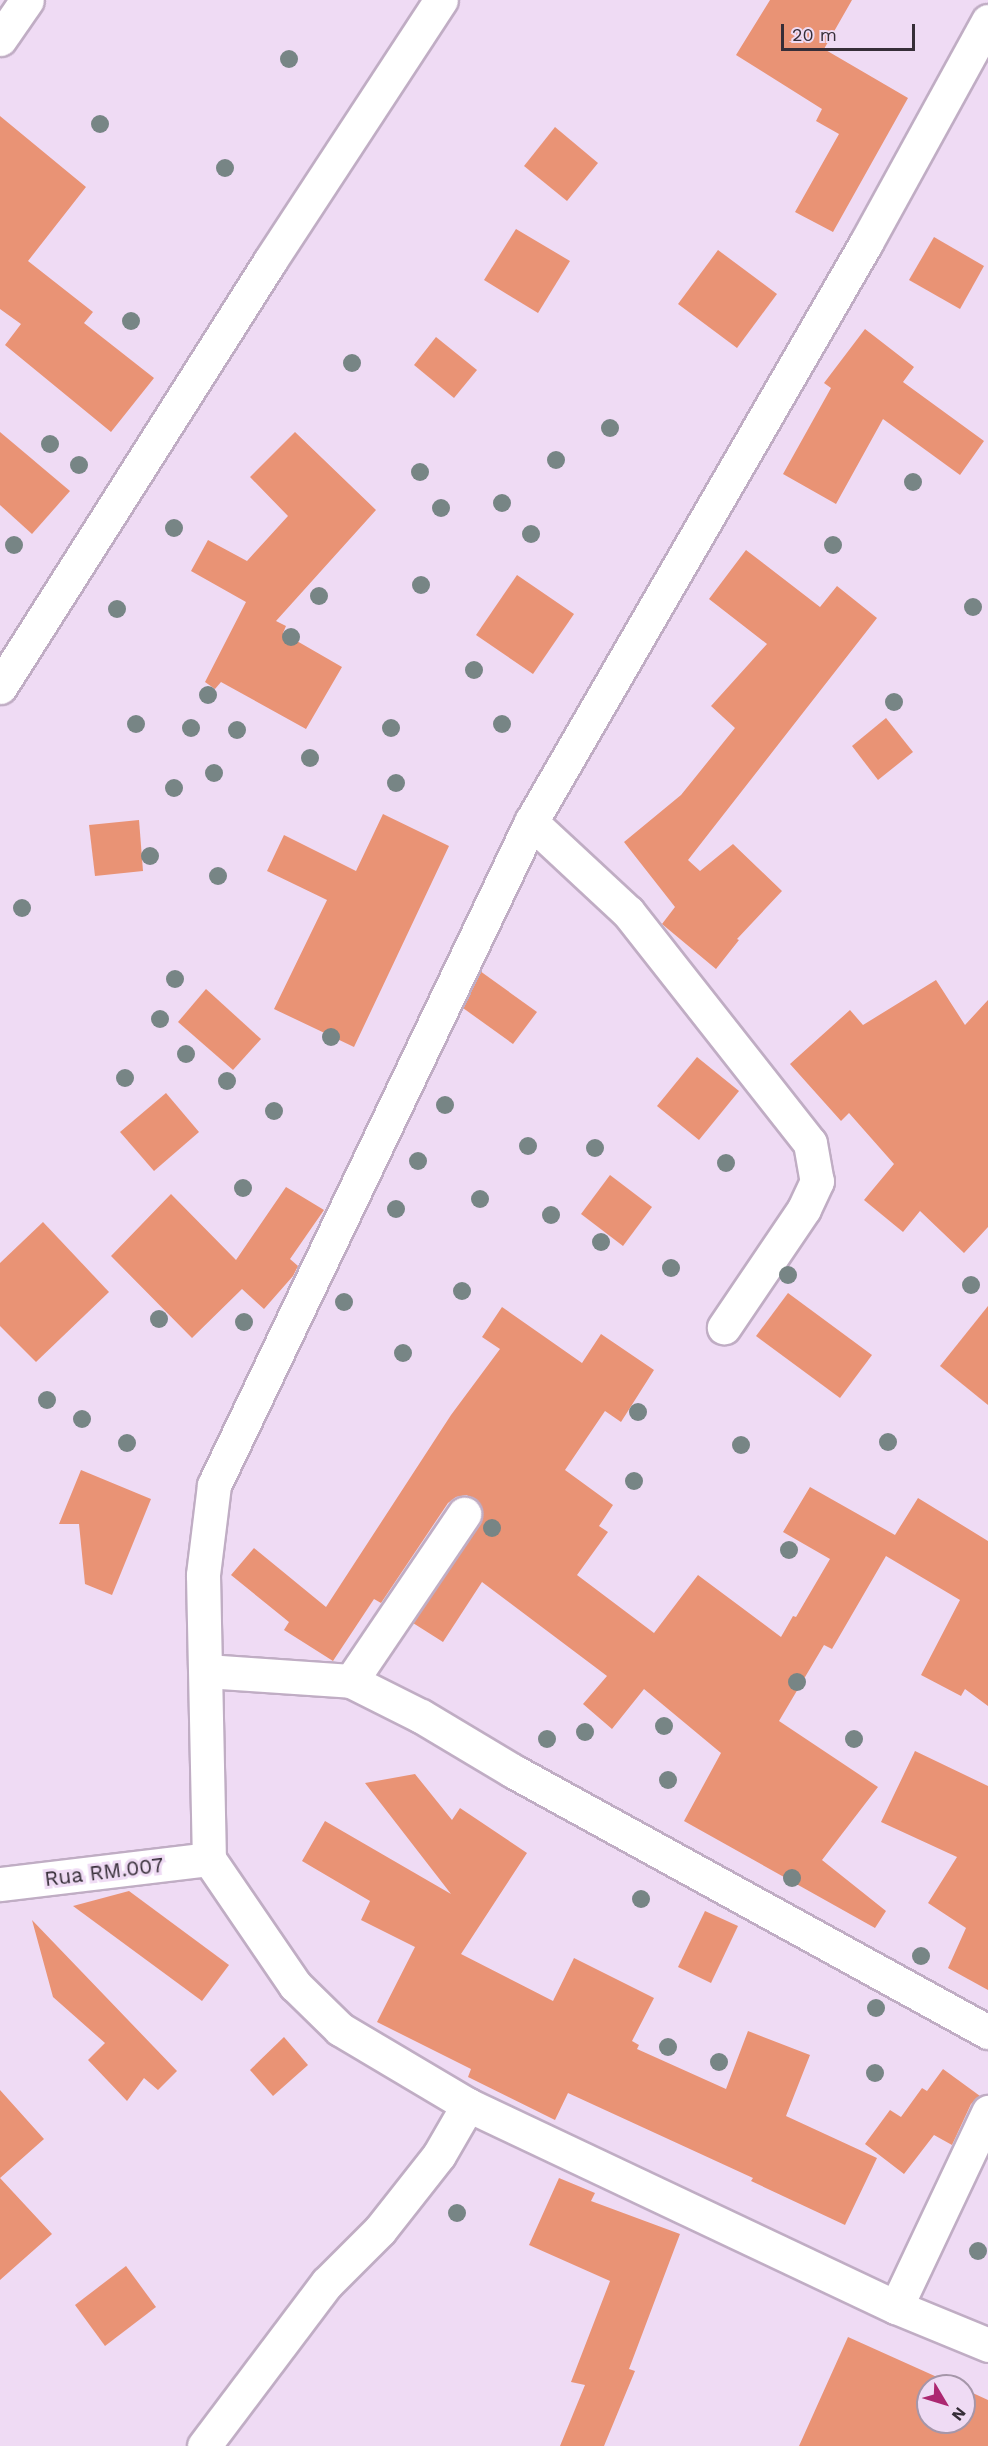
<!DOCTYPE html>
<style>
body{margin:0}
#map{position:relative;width:988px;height:2446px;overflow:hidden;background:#efdbf4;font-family:"Work Sans",sans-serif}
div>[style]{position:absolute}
.building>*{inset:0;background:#e99375}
.roads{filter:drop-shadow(2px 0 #c0adc4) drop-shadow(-2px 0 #c0adc4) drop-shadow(0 2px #c0adc4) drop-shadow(0 -2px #c0adc4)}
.street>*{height:33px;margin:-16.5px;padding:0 16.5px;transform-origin:16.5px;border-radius:16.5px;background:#fff}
.trees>*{width:18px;height:18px;margin:-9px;border-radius:50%;background:#778585}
span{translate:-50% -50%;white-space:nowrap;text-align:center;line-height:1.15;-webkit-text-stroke:6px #efdbf4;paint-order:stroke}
.street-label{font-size:21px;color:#362e38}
.north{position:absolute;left:916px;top:2374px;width:60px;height:60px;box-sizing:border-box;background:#efdbf4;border:2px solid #a596a9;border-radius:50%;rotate:128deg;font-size:16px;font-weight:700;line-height:24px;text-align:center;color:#362e38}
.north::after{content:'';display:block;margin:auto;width:21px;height:27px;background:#ac2871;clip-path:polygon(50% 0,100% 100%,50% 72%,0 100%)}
.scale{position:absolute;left:781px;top:24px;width:134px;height:27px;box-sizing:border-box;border:3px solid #362e38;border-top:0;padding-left:8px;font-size:18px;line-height:21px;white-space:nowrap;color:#362e38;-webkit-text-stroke:4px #efdbf4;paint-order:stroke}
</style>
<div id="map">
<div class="building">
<i style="clip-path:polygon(770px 0,852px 0,824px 49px,908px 98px,833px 232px,795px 212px,839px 134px,816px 121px,822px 109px,736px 55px)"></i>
<i style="clip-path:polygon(0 116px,86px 187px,28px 261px,93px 312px,84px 323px,154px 378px,111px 432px,5px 345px,21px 324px,0 309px)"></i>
<i style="clip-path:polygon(555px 127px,598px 163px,567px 201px,524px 166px)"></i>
<i style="clip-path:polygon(516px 229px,570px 261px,538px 313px,484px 280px)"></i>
<i style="clip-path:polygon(934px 237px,984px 266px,960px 309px,909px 280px)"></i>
<i style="clip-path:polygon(718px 250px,777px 294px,737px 348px,678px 304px)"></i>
<i style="clip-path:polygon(865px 329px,914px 367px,903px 382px,984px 441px,960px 475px,883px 419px,836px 504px,783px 474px,831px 388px,824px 383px)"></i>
<i style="clip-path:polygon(436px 337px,477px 370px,454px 398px,414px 365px)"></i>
<i style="clip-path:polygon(0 432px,70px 491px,32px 534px,0 505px)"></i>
<i style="clip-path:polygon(295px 432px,376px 510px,276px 621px,286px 626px,283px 633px,342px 667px,306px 729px,221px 682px,215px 689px,205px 682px,246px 602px,191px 571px,208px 540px,247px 561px,288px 516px,250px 477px)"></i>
<i style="clip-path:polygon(746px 550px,820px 607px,837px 586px,877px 618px,688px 860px,700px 871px,733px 844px,782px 891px,737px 939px,739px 940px,716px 969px,662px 924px,675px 907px,624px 842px,681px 795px,735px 728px,711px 706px,767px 644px,709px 599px)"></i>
<i style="clip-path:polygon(517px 575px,574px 614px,533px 674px,476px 635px)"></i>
<i style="clip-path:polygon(886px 718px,913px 752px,878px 780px,852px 746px)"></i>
<i style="clip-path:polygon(383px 814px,449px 846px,354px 1047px,274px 1009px,327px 900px,267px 871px,284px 835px,356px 871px)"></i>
<i style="clip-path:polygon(139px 820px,143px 871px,95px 876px,89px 825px)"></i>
<i style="clip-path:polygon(480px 971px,537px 1012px,513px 1044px,463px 1008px)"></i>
<i style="clip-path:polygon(936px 980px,965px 1025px,988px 1000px,988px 1227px,964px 1253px,920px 1211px,903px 1232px,864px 1200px,894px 1164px,849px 1113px,841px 1121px,790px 1064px,850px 1010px,863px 1025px)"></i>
<i style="clip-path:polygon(206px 989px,261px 1039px,233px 1070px,178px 1022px)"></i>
<i style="clip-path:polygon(697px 1057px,739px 1091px,699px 1140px,657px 1106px)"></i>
<i style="clip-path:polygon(166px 1093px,199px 1132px,154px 1171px,120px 1132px)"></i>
<i style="clip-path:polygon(610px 1175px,652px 1207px,623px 1246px,581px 1214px)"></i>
<i style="clip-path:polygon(286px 1187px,324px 1210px,290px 1259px,298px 1266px,293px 1276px,264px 1309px,242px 1289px,192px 1338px,111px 1256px,171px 1194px,236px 1260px)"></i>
<i style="clip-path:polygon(43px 1222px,109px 1292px,36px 1362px,0 1326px,0 1263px)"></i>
<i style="clip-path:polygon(788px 1293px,872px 1355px,840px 1398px,756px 1336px)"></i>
<i style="clip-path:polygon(988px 1306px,988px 1405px,940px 1366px)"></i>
<i style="clip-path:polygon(502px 1307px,582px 1363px,601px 1334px,654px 1370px,621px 1422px,605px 1411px,565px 1470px,613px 1505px,599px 1526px,608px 1532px,577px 1575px,654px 1633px,698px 1575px,781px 1637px,793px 1616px,796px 1617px,830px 1559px,783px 1532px,810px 1487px,895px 1535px,918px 1498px,988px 1541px,988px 1706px,965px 1689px,961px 1696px,921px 1675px,960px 1600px,886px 1556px,832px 1649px,824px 1645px,779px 1721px,878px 1787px,822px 1860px,886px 1911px,875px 1928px,684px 1821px,721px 1753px,644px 1689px,612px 1729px,583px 1704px,607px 1676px,482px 1582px,443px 1642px,413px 1623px,480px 1525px,483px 1516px,481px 1506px,474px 1498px,466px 1495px,456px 1497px,448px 1503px,381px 1603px,374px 1599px,333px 1661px,284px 1630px,289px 1622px,231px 1575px,254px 1548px,326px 1607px,451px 1415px,500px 1349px,482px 1337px)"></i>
<i style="clip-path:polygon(81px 1470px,151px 1499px,112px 1595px,85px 1584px,79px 1524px,59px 1524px)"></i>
<i style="clip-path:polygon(915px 1751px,988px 1786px,988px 1990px,948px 1968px,966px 1928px,928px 1903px,957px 1857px,881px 1822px)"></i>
<i style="clip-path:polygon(415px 1774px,452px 1820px,460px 1808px,527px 1853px,461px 1954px,553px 2001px,574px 1958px,654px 1998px,632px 2041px,639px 2045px,637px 2049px,726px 2089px,748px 2031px,810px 2055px,786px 2116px,877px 2158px,845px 2225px,751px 2181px,753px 2178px,568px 2093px,555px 2120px,468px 2077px,471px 2069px,377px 2022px,415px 1947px,361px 1920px,370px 1901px,302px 1861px,325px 1821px,451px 1894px,365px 1783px)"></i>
<i style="clip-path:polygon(129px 1891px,229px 1965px,202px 2001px,73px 1906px)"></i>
<i style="clip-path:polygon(705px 1911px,738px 1926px,711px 1983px,678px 1967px)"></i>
<i style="clip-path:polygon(32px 1920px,177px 2071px,158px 2090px,144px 2078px,127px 2101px,88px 2060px,105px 2043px,53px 1997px)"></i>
<i style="clip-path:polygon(284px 2037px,308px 2065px,273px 2096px,250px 2070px)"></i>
<i style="clip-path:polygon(943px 2069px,980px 2096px,971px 2104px,952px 2145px,934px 2135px,904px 2174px,865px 2144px,890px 2110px,901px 2117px,922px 2088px,927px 2091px)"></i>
<i style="clip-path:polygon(0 2090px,44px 2139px,0 2178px,52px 2234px,0 2280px)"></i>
<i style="clip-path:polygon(559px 2178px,595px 2193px,591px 2201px,680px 2234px,629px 2369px,635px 2371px,604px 2446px,560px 2446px,585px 2385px,571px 2382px,610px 2281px,529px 2245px)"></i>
<i style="clip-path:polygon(126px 2266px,156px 2307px,105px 2346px,75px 2305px)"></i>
<i style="clip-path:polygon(848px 2337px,957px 2386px,928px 2386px,928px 2422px,964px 2422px,964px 2389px,988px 2400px,988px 2446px,799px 2446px)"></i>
</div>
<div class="roads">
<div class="street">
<i style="left:988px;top:21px;width:253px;rotate:118.8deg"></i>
<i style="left:866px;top:243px;width:669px;rotate:120.05deg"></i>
<i style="left:531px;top:822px;width:735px;rotate:115.55deg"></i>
<i style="left:214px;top:1485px;width:91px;rotate:97deg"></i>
<i style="left:203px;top:1575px;width:284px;rotate:88.8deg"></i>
<i style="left:209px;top:1859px;width:153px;rotate:55.7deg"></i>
<i style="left:295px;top:1985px;width:63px;rotate:44.4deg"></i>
<i style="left:340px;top:2029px;width:149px;rotate:30.7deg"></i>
<i style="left:468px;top:2105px;width:473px;rotate:25.3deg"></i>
<i style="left:896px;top:2307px;width:100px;rotate:22.4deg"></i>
<i style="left:0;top:39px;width:47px;rotate:-55.3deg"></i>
<i style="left:0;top:687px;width:504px;rotate:-57.63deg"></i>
<i style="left:270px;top:261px;width:312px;rotate:-56.8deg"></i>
<i style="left:531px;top:822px;width:132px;rotate:42.9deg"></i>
<i style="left:628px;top:912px;width:294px;rotate:51.8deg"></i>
<i style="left:810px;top:1143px;width:39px;rotate:80deg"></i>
<i style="left:817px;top:1181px;width:31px;rotate:115deg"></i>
<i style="left:804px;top:1209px;width:143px;rotate:124.1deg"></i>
<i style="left:206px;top:1671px;width:145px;rotate:3.9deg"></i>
<i style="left:351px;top:1681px;width:78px;rotate:26.6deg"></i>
<i style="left:421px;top:1716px;width:107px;rotate:30.9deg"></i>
<i style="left:513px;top:1771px;width:542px;rotate:28.79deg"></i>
<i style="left:351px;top:1681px;width:202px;rotate:-55.9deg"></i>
<i style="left:0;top:1884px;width:210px;rotate:-6.8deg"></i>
<i style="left:896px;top:2307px;width:216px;rotate:-64.7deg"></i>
<i style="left:204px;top:2446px;width:204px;rotate:-53deg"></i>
<i style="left:327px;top:2283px;width:75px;rotate:-45deg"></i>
<i style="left:380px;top:2230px;width:95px;rotate:-51.8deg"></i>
<i style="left:439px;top:2155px;width:58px;rotate:-59.9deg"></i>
</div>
</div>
<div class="trees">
<i style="left:289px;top:59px"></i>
<i style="left:100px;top:124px"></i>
<i style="left:225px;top:168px"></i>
<i style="left:131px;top:321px"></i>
<i style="left:352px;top:363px"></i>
<i style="left:610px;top:428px"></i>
<i style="left:50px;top:444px"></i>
<i style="left:556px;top:460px"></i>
<i style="left:79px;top:465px"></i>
<i style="left:420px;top:472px"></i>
<i style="left:913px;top:482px"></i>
<i style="left:502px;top:503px"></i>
<i style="left:441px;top:508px"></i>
<i style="left:174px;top:528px"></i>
<i style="left:531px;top:534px"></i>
<i style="left:14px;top:545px"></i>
<i style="left:833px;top:545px"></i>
<i style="left:421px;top:585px"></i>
<i style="left:319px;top:596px"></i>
<i style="left:973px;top:607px"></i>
<i style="left:117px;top:609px"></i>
<i style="left:291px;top:637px"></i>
<i style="left:474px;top:670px"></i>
<i style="left:208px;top:695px"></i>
<i style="left:894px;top:702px"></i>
<i style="left:136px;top:724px"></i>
<i style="left:502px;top:724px"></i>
<i style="left:191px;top:728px"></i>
<i style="left:391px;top:728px"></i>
<i style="left:237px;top:730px"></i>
<i style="left:310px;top:758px"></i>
<i style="left:214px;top:773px"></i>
<i style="left:396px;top:783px"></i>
<i style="left:174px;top:788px"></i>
<i style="left:150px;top:856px"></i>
<i style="left:218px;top:876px"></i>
<i style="left:22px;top:908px"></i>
<i style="left:175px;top:979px"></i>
<i style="left:160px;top:1019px"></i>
<i style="left:331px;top:1037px"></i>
<i style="left:186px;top:1054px"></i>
<i style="left:125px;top:1078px"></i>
<i style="left:227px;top:1081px"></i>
<i style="left:445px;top:1105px"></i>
<i style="left:274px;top:1111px"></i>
<i style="left:528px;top:1146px"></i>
<i style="left:595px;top:1148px"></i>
<i style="left:418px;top:1161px"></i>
<i style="left:726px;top:1163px"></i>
<i style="left:243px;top:1188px"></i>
<i style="left:480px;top:1199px"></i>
<i style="left:396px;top:1209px"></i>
<i style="left:551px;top:1215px"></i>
<i style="left:601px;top:1242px"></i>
<i style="left:671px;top:1268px"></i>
<i style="left:788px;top:1275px"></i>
<i style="left:971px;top:1285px"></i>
<i style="left:462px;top:1291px"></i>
<i style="left:344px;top:1302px"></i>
<i style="left:159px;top:1319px"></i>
<i style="left:244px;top:1322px"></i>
<i style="left:403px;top:1353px"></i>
<i style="left:47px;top:1400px"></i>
<i style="left:638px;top:1412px"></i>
<i style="left:82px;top:1419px"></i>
<i style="left:888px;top:1442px"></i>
<i style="left:127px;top:1443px"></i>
<i style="left:741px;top:1445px"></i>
<i style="left:634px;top:1481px"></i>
<i style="left:492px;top:1528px"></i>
<i style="left:789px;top:1550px"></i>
<i style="left:797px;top:1682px"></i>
<i style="left:664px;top:1726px"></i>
<i style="left:585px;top:1732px"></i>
<i style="left:547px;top:1739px"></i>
<i style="left:854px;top:1739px"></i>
<i style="left:668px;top:1780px"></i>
<i style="left:792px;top:1878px"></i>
<i style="left:641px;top:1899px"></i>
<i style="left:921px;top:1956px"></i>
<i style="left:876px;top:2008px"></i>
<i style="left:668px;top:2047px"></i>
<i style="left:719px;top:2062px"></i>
<i style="left:875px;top:2073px"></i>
<i style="left:457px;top:2213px"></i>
<i style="left:978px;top:2251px"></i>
</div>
<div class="street-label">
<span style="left:104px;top:1872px;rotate:-7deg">Rua RM.007</span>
</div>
<div class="north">N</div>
<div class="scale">20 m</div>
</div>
